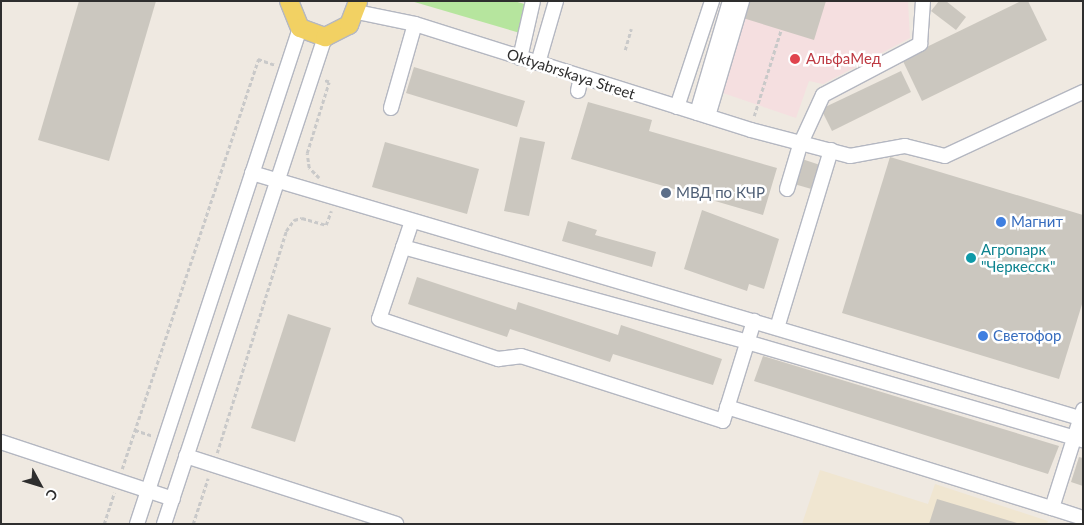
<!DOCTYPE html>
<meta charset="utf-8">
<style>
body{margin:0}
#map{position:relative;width:1084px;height:525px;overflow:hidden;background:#efe9e1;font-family:Lato,sans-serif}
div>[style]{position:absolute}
.education>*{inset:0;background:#f0e6d1}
.medical>*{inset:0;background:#f5dfe0}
.green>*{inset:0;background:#b6e59e}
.building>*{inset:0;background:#cbc7bf}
.path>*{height:2.5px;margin-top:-1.25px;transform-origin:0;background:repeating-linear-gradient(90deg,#c9c9c9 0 4px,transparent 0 6.5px)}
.roads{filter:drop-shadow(1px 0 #b4b7c1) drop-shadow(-1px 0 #b4b7c1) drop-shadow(0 1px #b4b7c1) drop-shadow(0 -1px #b4b7c1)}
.minor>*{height:14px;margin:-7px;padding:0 7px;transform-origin:7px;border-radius:7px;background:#fff}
.major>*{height:18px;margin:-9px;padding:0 9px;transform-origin:9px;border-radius:9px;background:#f2d163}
.dots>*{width:14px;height:14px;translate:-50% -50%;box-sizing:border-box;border:2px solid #fff;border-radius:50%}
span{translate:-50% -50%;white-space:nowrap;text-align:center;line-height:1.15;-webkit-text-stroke:5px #fff;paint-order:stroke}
.health-label{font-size:15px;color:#be3a42}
.left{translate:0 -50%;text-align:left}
.street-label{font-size:15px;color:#2e2e2e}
.service-label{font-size:15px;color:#4e5e75}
.shop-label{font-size:15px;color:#366cbe}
.culture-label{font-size:15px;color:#0d838f}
.frame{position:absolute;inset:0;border:2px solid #2e2e2e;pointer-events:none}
.north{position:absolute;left:15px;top:460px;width:50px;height:50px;-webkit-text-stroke:4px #fff;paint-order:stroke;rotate:129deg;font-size:14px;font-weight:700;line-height:20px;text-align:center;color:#2e2e2e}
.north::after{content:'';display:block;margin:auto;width:18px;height:22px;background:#2e2e2e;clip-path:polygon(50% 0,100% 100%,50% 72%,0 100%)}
</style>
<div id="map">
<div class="education">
<i style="clip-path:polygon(820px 470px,928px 504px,935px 484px,1048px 521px,1047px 524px,802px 524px)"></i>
</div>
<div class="medical">
<i style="clip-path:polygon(739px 1px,908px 1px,910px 38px,823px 84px,809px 81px,796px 118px,711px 89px)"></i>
</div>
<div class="green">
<i style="clip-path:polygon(411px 1px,514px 1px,528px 5px,520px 33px)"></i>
</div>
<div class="building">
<i style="clip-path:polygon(79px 1px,156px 1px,109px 161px,38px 140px)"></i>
<i style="clip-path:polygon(748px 1px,826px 1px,814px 40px,743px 18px)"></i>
<i style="clip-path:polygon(939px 1px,946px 1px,966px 17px,956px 30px,931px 11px)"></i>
<i style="clip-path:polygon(1021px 1px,1028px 1px,1047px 40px,922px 101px,902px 59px)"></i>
<i style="clip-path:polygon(414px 67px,525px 101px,517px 127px,406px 93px)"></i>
<i style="clip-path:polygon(901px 71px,911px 92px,832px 131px,821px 109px)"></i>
<i style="clip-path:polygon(588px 102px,652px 120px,649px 131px,777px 168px,763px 215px,571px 159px)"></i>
<i style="clip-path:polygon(520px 137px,545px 142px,529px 216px,504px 211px)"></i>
<i style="clip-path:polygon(385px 142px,479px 169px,467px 214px,372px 187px)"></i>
<i style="clip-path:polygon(890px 157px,1083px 215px,1083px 301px,1059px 379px,842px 313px)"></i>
<i style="clip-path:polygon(802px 159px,823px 166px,815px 190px,794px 184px)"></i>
<i style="clip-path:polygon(702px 210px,779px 239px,764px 289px,749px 284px,747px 291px,684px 269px)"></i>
<i style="clip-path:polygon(568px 221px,597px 230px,595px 235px,656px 252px,652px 267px,562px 241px)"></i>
<i style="clip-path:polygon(417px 277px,516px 310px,518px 302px,618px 335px,621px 325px,722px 359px,713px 385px,613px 354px,610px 362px,510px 329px,507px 337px,408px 304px)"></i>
<i style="clip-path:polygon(288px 314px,331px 328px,295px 442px,251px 428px)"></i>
<i style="clip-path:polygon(763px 356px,1059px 446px,1048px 474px,754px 381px)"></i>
<i style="clip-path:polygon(1079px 457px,1083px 458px,1083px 486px,1071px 482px)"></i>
<i style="clip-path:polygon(937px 499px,1017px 523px,1017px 524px,929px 524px)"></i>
</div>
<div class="path">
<i style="left:625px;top:50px;width:22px;rotate:-74deg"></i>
<i style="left:754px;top:116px;width:90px;rotate:-72.6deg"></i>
<i style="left:319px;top:178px;width:14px;rotate:-135deg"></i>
<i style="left:309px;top:168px;width:15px;rotate:-98deg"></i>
<i style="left:307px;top:153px;width:74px;rotate:-72.8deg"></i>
<i style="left:329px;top:82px;width:6px;rotate:-162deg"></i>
<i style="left:135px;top:430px;width:19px;rotate:18deg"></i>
<i style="left:217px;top:453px;width:232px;rotate:-72.7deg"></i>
<i style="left:286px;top:231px;width:14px;rotate:-54deg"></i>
<i style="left:294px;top:220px;width:8px;rotate:-14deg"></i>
<i style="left:302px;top:218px;width:25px;rotate:16deg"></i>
<i style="left:326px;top:225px;width:15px;rotate:-70deg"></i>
<i style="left:122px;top:469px;width:432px;rotate:-71.6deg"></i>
<i style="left:258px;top:59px;width:18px;rotate:19deg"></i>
<i style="left:104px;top:524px;width:33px;rotate:-72deg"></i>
<i style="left:193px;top:524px;width:48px;rotate:-71.9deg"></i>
</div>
<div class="roads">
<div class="minor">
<i style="left:357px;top:12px;width:59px;rotate:11.7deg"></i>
<i style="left:415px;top:24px;width:352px;rotate:17.5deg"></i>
<i style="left:751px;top:130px;width:102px;rotate:14.7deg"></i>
<i style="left:850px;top:156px;width:56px;rotate:-10.3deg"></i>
<i style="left:905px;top:146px;width:41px;rotate:14deg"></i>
<i style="left:945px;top:156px;width:152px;rotate:-24.9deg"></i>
<i style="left:520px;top:58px;width:58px;rotate:-77.2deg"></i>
<i style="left:538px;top:63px;width:65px;rotate:-73.8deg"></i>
<i style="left:578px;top:91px;width:14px;rotate:-78deg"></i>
<i style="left:677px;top:107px;width:112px;rotate:-71.7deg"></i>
<i style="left:391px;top:108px;width:87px;rotate:-74.1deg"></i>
<i style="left:697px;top:113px;width:117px;rotate:-73.6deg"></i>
<i style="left:708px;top:116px;width:120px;rotate:-73.5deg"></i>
<i style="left:252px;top:173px;width:867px;rotate:16.49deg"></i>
<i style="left:787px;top:189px;width:46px;rotate:-73.5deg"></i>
<i style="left:800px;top:145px;width:55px;rotate:-65.3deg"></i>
<i style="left:823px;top:95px;width:110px;rotate:-27.7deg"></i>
<i style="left:920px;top:44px;width:43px;rotate:-86deg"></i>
<i style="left:412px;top:221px;width:103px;rotate:108.6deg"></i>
<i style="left:379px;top:319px;width:126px;rotate:18.6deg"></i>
<i style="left:498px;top:359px;width:23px;rotate:-7deg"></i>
<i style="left:521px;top:356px;width:212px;rotate:17.8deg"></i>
<i style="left:723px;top:421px;width:105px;rotate:-72.8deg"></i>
<i style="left:403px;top:247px;width:357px;rotate:15.4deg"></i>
<i style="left:747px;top:342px;width:350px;rotate:16.3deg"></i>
<i style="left:777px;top:328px;width:186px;rotate:-73.1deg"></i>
<i style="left:727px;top:407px;width:340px;rotate:17.3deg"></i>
<i style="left:1052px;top:508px;width:103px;rotate:-72.4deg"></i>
<i style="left:1px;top:442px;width:181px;rotate:18.3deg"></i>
<i style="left:186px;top:456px;width:221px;rotate:17.9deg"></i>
<i style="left:1052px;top:508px;width:33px;rotate:18deg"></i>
<i style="left:137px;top:524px;width:522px;rotate:-71.81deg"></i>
<i style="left:164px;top:524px;width:513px;rotate:-71.71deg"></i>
</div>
<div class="major">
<i style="left:289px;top:1px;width:29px;rotate:68deg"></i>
<i style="left:300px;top:28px;width:27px;rotate:20deg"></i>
<i style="left:325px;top:37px;width:27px;rotate:-27deg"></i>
<i style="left:349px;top:25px;width:26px;rotate:-69deg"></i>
</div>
</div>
<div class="dots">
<i style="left:795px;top:59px;background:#e0444e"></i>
<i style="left:666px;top:193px;background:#5c6f8a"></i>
<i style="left:1001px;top:222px;background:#3f7fe0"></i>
<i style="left:971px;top:258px;background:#0f9aa8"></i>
<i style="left:983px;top:336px;background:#3f7fe0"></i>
</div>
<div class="health-label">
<span class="left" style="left:806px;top:59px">АльфаМед</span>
</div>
<div class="street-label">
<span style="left:571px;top:74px;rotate:18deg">Oktyabrskaya Street</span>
</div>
<div class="service-label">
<span class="left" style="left:676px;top:193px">МВД по КЧР</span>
</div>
<div class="shop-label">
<span class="left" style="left:1011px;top:222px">Магнит</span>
<span class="left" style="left:993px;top:336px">Светофор</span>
</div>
<div class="culture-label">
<span class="left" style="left:981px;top:258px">Агропарк<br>"Черкесск"</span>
</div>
<div class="frame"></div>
<div class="north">С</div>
</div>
